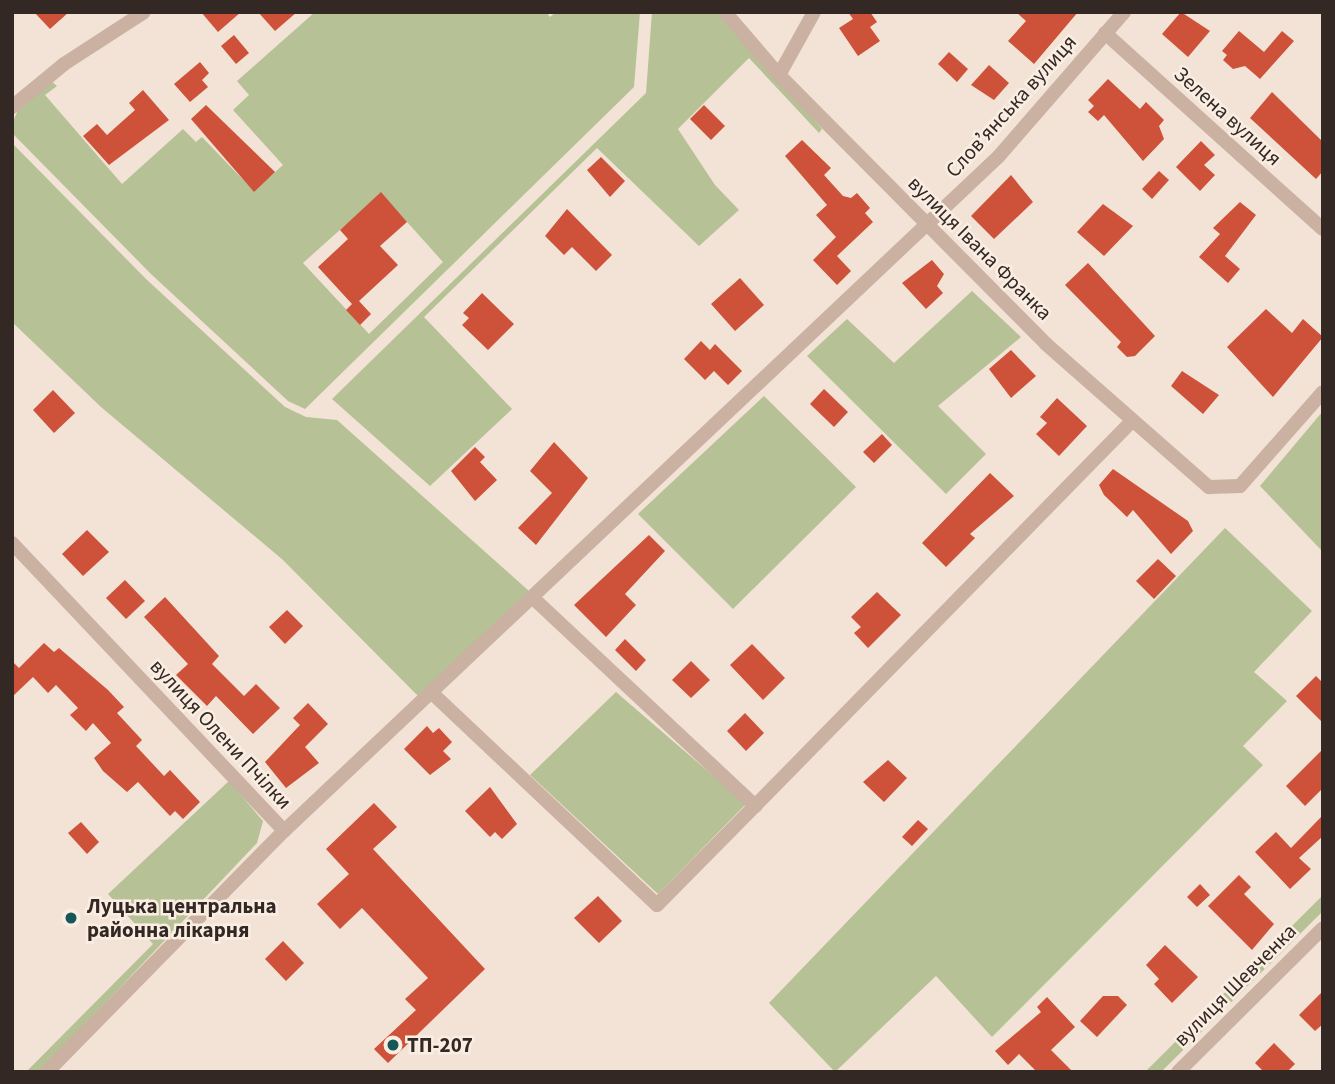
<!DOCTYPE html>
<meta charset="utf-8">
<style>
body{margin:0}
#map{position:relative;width:1335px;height:1084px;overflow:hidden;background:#f2e3d6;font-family:"Source Sans 3",sans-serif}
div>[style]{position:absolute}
.green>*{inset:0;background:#b6c195}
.building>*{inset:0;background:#cd5239}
.street>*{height:14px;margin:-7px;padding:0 7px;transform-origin:7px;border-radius:7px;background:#cab1a1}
.dots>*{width:19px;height:19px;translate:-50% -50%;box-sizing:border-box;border:4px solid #faede2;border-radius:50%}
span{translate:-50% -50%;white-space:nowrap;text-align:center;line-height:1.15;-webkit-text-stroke:5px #faede2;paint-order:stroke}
.street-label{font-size:21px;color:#342825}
.poi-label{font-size:21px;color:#342825;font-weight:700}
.left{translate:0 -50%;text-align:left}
.frame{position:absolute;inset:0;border:14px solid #342825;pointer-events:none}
</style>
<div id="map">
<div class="green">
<i style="clip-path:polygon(evenodd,315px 12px,546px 12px,550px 17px,556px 12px,640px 12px,634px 87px,305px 409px,288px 401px,151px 274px,14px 135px,12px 124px,21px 103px,51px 81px,57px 86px,45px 95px,122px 184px,183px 129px,196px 142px,202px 137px,254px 191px,283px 165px,233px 110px,249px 95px,237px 81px,315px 12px,381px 193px,443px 262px,369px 334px,303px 263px,381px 193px)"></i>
<i style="clip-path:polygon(652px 12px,720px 12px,822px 129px,819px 133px,749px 58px,678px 129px,715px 185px,739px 210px,699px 246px,597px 148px,424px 317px,512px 409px,430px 486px,332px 399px,646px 93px)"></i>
<i style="clip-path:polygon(12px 143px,146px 279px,285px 407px,306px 417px,337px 420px,529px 591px,418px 696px,283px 560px,101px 407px,12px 322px)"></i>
<i style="clip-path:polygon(972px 291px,1021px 337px,938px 406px,986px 454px,946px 494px,807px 356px,847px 319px,894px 363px)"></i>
<i style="clip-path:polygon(764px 396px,856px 487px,733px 609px,638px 514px)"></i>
<i style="clip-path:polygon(1323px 411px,1323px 552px,1260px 486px)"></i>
<i style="clip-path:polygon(1225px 528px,1312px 611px,1254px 672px,1287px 701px,1243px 746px,1263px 765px,992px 1037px,936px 976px,835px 1072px,769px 1003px)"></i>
<i style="clip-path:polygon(616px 692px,746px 804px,658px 894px,530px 775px)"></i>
<i style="clip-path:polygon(229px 781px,263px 821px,257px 843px,40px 1072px,26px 1072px,153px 944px,108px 894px)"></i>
<i style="clip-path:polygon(1323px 895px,1323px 911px,1161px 1072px,1145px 1072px)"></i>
</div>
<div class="building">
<i style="clip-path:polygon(34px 12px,69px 12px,50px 29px)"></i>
<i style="clip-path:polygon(201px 12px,241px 12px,218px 32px)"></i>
<i style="clip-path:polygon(258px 12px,297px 12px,275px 31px)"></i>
<i style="clip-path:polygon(848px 12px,870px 12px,877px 22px,870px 27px,880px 41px,858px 56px,839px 28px,853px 19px)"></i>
<i style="clip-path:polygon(1016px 12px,1078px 12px,1034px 64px,1008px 41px,1026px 21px)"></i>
<i style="clip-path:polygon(1181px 12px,1210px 31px,1188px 57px,1162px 34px)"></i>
<i style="clip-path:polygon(1239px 31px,1264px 52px,1282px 31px,1294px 41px,1260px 79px,1245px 66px,1233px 69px,1223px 60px,1227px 55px,1222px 51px)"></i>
<i style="clip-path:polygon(234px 35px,249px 53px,236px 64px,221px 46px)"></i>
<i style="clip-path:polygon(949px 52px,968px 69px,957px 82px,938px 64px)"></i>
<i style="clip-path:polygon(200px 62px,209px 73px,202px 80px,208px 87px,190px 102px,174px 84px)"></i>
<i style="clip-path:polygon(989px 65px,1009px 83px,994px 100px,971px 85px)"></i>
<i style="clip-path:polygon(1108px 79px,1140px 109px,1146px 102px,1164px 120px,1159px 126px,1164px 139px,1143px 161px,1104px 115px,1098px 121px,1088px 112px,1094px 106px,1088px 100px)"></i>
<i style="clip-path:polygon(143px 90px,169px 120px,109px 165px,83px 136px,97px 124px,107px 135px,135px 110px,129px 103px)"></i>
<i style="clip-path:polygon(1272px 92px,1323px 142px,1323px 171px,1316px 179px,1250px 118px)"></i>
<i style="clip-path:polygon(206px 105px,275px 172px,254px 192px,191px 119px)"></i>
<i style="clip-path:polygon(704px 105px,725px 126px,711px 140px,690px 119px)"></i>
<i style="clip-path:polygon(802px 140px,831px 168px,824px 175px,843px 196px,851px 198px,857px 193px,870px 208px,865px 213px,873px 222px,837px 256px,851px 271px,837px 285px,813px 260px,836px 237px,816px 215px,827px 205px,785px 156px)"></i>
<i style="clip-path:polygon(1201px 141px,1215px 155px,1204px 165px,1215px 175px,1200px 191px,1176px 167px)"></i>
<i style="clip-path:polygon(601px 157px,625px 181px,610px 197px,587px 170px)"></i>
<i style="clip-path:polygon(1159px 171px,1169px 180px,1152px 199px,1142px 189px)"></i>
<i style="clip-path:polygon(1011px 175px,1033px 202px,994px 239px,971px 216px)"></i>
<i style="clip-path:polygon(381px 192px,407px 222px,380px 246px,398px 265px,359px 301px,371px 314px,360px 325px,346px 310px,352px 304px,318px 267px,348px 239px,340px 230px)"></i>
<i style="clip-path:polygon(1240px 202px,1256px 215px,1225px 256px,1240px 269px,1228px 283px,1199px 257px,1220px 234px,1213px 228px)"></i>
<i style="clip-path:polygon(1103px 204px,1133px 226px,1104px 256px,1077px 232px)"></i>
<i style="clip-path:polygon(567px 209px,612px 255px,596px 271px,572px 247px,564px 255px,545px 236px)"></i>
<i style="clip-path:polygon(932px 260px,944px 274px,937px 286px,943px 293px,926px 309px,902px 283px)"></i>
<i style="clip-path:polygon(1088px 263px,1155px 336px,1135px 356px,1127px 357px,1117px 347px,1121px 342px,1065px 285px)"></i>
<i style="clip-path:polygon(740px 278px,764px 305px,735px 331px,711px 304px)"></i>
<i style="clip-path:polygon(482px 293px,514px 324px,488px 350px,462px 325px,469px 318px,463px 313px)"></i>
<i style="clip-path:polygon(1266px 309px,1292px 333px,1303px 319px,1323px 337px,1273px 397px,1227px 347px)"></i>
<i style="clip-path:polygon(701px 341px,710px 350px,715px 344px,742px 371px,728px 385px,714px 371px,705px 380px,684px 359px)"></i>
<i style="clip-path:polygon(1011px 350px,1036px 376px,1011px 398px,989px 369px)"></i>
<i style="clip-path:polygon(1182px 371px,1219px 395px,1203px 414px,1171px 386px)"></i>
<i style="clip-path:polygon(824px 389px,848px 412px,834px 427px,810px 404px)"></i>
<i style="clip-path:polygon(53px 390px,75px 413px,54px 433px,33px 410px)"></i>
<i style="clip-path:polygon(1057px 398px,1087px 426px,1059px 456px,1036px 434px,1047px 423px,1040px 417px)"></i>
<i style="clip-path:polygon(882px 434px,892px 445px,874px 463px,863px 452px)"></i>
<i style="clip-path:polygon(554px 442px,588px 478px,536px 545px,518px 528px,552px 493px,530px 471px)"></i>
<i style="clip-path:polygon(475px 447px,485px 457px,480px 462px,497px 480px,475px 501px,451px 471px)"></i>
<i style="clip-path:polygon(1113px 469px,1188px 521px,1193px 531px,1171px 554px,1133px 510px,1127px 517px,1104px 495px,1099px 485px)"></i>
<i style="clip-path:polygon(990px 473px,1014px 496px,970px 534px,975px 538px,946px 567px,922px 543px)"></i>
<i style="clip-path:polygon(87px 530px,109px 552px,83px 576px,62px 554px)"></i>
<i style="clip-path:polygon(649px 535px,665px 551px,625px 594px,636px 605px,606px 637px,574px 605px)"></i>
<i style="clip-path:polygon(1158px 559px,1176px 576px,1154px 599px,1136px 581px)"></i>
<i style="clip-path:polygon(125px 580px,145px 601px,126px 619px,106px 598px)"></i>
<i style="clip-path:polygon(877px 592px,901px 615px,868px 648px,854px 633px,861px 627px,851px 617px)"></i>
<i style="clip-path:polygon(165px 597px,219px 656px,212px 664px,244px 696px,256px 684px,280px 708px,253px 734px,216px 696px,207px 706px,176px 675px,188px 664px,144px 617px)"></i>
<i style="clip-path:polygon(287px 610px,303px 626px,285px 644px,269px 627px)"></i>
<i style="clip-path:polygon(625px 639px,646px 660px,636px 671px,615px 650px)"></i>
<i style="clip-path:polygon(44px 643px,54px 652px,59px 648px,108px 690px,124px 707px,117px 713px,142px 740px,136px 746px,164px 776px,170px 770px,200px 802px,183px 819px,175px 811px,170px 816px,138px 782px,127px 792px,103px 771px,94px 758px,111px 743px,93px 723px,86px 731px,70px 715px,78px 708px,56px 685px,48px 693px,33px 677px,12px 697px,12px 661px,19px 668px)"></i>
<i style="clip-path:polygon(752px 644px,785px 678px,763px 700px,730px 665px)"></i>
<i style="clip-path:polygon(691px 661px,710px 680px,691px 698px,672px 680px)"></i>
<i style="clip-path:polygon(1316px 676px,1323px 683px,1323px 723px,1296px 696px)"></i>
<i style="clip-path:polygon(308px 703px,328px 724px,305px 747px,319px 763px,286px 788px,265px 762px,300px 725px,293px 718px)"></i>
<i style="clip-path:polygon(745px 713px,764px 733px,746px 751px,727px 731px)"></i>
<i style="clip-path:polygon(427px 726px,433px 733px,439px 728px,452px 742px,443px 751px,451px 759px,430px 775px,404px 749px)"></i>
<i style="clip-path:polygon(1323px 749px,1323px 788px,1305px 806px,1286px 786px)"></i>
<i style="clip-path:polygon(888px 760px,907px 778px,884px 802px,863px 782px)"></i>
<i style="clip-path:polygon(490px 787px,517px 824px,502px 839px,495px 832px,490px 837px,465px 811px)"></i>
<i style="clip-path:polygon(374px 803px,397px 827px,373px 849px,485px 969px,388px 1063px,374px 1049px,416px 1010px,405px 999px,428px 978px,362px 908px,340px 929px,317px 904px,349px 874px,326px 849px)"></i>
<i style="clip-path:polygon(1323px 815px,1323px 836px,1299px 858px,1311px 869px,1290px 889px,1255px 852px,1276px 832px,1291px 848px)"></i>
<i style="clip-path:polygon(918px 820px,928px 829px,912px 846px,902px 837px)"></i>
<i style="clip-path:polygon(81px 822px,99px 842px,87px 854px,68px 833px)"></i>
<i style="clip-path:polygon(1239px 875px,1251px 887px,1244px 894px,1274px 924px,1252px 950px,1208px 906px)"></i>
<i style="clip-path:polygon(1200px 884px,1210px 895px,1197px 907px,1187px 897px)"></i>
<i style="clip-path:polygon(598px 896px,622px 921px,599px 943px,574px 918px)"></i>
<i style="clip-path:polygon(283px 941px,304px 963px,286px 981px,265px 959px)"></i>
<i style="clip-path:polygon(1165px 945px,1198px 977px,1172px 1003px,1154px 984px,1159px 979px,1146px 965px)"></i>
<i style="clip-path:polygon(1323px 991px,1323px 1024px,1315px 1031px,1299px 1015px)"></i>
<i style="clip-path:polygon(1103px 996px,1118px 996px,1127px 1005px,1097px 1037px,1080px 1021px)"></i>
<i style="clip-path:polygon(1047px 997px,1075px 1027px,1051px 1050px,1073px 1072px,1037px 1072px,1019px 1054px,1008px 1065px,995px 1051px,1041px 1012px,1037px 1007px)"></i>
<i style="clip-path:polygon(1274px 1043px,1295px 1064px,1287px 1072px,1264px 1072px,1255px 1063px)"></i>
</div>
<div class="street">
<i style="left:725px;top:12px;width:83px;rotate:49.4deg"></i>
<i style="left:779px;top:75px;width:379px;rotate:45.2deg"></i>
<i style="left:1046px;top:344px;width:217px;rotate:41.3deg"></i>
<i style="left:1209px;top:487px;width:31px;rotate:-2deg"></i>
<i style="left:1240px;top:486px;width:125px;rotate:-48.6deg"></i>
<i style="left:1105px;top:33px;width:293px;rotate:42deg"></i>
<i style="left:779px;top:75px;width:72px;rotate:-60.9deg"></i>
<i style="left:12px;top:107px;width:67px;rotate:-39.6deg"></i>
<i style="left:64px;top:64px;width:95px;rotate:-33deg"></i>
<i style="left:12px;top:543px;width:396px;rotate:46.6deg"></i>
<i style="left:532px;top:597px;width:306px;rotate:43.1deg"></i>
<i style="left:755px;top:806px;width:539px;rotate:-45.6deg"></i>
<i style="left:432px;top:693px;width:309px;rotate:43.3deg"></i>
<i style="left:657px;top:905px;width:139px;rotate:-45.3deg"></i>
<i style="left:47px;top:1072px;width:338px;rotate:-45.5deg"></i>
<i style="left:284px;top:831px;width:983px;rotate:-43.35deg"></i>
<i style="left:999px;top:156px;width:191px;rotate:-49deg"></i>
<i style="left:1178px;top:1072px;width:204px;rotate:-44.8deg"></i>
</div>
<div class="dots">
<i style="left:71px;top:918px;background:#185757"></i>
<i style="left:393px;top:1045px;background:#185757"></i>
</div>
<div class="street-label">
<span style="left:1011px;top:106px;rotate:-48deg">Словʼянська вулиця</span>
<span style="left:1228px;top:116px;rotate:42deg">Зелена вулиця</span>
<span style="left:980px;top:248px;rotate:45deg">вулиця Івана Франка</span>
<span style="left:221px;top:734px;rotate:47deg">вулиця Олени Пчілки</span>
<span style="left:1235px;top:985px;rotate:-45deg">вулиця Шевченка</span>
</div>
<div class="poi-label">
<span class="left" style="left:87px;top:918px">Луцька центральна<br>районна лікарня</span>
<span class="left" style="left:407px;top:1045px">ТП-207</span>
</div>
<div class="frame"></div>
</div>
